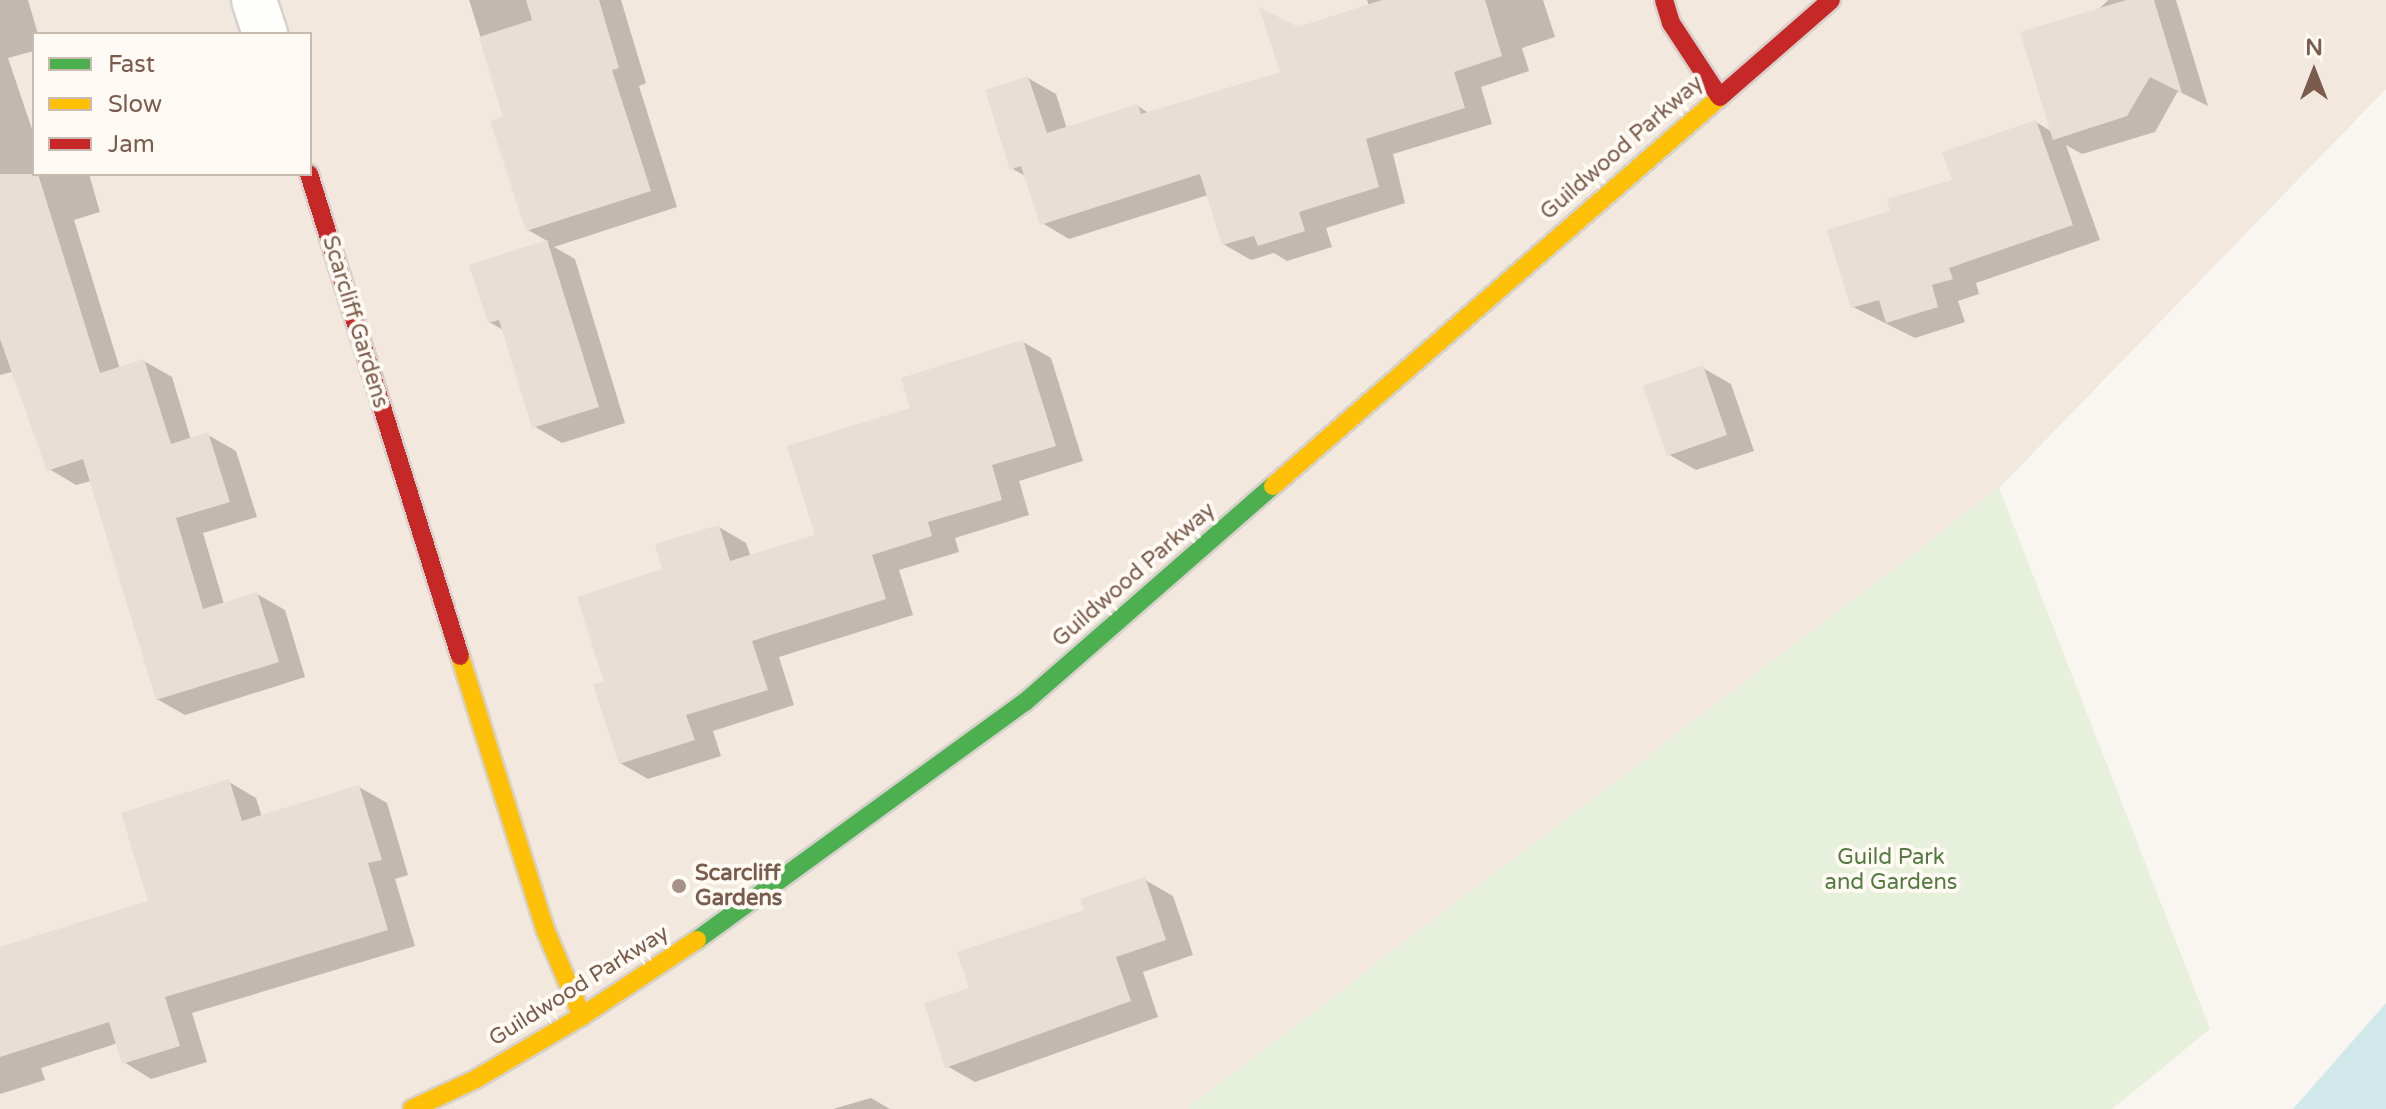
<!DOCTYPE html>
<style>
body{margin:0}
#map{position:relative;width:2386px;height:1109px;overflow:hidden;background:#f9f5f0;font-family:"Varela Round",sans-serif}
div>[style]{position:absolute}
.residential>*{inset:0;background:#f2e8de}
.green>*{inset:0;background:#e7f0db}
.water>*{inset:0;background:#d0e8ea}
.shadow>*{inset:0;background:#0003}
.building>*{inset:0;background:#e6ded7}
.roads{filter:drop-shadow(2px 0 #d7d1cb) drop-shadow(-2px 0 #d7d1cb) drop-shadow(0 2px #d7d1cb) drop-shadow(0 -2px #d7d1cb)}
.street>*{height:44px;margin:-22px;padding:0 22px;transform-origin:22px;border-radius:22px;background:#fefefd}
.fast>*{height:18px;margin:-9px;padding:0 9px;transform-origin:9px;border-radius:9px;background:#4caf50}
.slow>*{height:18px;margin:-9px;padding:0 9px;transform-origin:9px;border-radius:9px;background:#ffc107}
.jam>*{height:18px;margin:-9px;padding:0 9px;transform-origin:9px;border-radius:9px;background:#c62828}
.dots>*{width:22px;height:22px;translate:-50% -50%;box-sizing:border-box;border:4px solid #fffaf3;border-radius:50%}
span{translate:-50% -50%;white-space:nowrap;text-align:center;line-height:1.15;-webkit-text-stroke:8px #fffaf3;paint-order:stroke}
.street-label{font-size:22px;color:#7a5c4d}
.park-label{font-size:22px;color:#537a41}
.poi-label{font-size:22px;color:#7a5c4d;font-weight:700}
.left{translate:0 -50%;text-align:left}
.legend{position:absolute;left:32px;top:32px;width:280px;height:144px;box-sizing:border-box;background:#fffaf3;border:2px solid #cabbb1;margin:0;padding:10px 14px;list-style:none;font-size:24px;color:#7a5c4d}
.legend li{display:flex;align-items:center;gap:16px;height:40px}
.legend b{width:40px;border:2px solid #cabbb1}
.north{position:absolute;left:2274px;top:32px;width:80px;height:80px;-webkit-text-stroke:6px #fffaf3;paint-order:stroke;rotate:0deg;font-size:22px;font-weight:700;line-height:32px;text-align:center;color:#7a5c4d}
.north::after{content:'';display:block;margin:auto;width:28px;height:36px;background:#7a5c4d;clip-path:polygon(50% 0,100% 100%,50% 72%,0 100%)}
</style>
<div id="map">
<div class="residential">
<i style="clip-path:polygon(evenodd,0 0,2386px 0,2386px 89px,1999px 488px,1186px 1109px,0 1109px,0 0,34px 34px,310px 34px,310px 174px,34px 174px,34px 34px)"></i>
</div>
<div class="green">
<i style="clip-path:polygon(1999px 488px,2210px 1029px,2112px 1109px,1186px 1109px)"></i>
</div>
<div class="water">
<i style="clip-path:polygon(2386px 1003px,2386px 1109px,2293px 1109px)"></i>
</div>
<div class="shadow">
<i style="clip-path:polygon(0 0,28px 0,38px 34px,34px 34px,34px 51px,8px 58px,34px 135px,34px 174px,89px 174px,100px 212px,74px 220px,120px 369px,144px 361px,172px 377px,191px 440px,208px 435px,236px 451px,257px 517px,203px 533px,224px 604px,257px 594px,285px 610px,305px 677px,185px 715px,157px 699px,91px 481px,76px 485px,49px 469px,12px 372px,0 375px)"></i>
<i style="clip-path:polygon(469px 0,621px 0,646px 83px,639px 86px,677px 207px,554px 247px,575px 259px,625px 423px,562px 443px,534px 426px,505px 331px,489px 322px,472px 266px,549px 242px,528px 230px,506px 118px)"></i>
<i style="clip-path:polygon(1367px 0,1543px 0,1555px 37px,1522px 48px,1529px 71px,1481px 87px,1492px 124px,1393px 154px,1405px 203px,1326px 228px,1332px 247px,1287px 261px,1274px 253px,1251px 260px,1223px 244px,1208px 195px,1069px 239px,1042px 223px,1027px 177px,1011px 168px,1028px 78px,1056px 94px,1067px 129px,1138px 106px,1150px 114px,1282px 74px,1298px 29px,1369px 6px)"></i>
<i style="clip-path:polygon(2108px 0,2176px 0,2208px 106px,2178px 91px,2155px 132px,2082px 154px,2066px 145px,2100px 240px,1976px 283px,1979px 294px,1958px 301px,1965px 322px,1915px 338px,1853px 307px,1955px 181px,2036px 122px,2052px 132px,2098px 10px)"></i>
<i style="clip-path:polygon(1023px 342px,1051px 358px,1083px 461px,1019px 481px,1029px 515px,955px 538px,959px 552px,899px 570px,913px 615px,779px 657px,794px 705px,713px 731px,721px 756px,648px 779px,620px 763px,606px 683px,665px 571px,719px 527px,746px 543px,751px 557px,817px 536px,913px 409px)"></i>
<i style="clip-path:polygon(1703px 368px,1731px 384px,1754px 451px,1696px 470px,1668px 454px)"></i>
<i style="clip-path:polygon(229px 782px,256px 798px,262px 817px,359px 787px,387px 803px,408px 875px,395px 879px,415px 946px,192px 1013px,207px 1062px,151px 1079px,124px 1062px,118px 1043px,41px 1068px,45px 1080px,0 1094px,0 995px,151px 902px)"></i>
<i style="clip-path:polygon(1145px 880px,1173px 896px,1193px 955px,1143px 972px,1158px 1017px,975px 1082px,947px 1066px,971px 990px,1086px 911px)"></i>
<i style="clip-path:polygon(871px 1098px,890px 1109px,833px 1109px)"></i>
</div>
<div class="building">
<i style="clip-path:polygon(526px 0,599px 0,619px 68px,612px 70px,651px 191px,526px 231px,490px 121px,503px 117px,479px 37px,532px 20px)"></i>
<i style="clip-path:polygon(1382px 0,1485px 0,1502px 56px,1454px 72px,1465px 108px,1366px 139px,1379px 187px,1299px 212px,1305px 231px,1258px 246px,1254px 236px,1222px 245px,1200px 174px,1040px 225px,1021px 166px,1010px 170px,985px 90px,1028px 76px,1047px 133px,1138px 104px,1141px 114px,1280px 72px,1259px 7px,1298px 27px)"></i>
<i style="clip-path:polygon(2126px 0,2154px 0,2182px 93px,2150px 77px,2127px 116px,2053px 140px,2020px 32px)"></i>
<i style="clip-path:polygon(2036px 120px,2073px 225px,1949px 268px,1953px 279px,1932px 285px,1938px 307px,1886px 323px,1879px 300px,1851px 308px,1827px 230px,1890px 211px,1887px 199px,1952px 180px,1942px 152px)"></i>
<i style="clip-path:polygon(0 174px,38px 174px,100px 373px,144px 359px,171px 444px,208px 432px,230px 502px,176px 518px,203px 609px,257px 592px,279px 662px,156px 700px,83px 459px,47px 471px,0 339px)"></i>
<i style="clip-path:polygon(547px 240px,599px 407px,532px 428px,499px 320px,488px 323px,469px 265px)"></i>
<i style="clip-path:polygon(1023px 340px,1056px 446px,992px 465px,1002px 500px,928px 522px,932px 536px,872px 555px,886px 599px,752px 641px,768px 690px,686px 715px,695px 740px,619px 764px,593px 684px,604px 682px,577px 597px,662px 569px,655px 544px,719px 525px,730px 561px,815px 535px,787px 446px,910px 408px,901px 378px)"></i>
<i style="clip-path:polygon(1703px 365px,1727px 435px,1667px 456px,1643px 386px)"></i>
<i style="clip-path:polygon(229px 779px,242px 821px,359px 785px,382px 860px,368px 863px,388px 930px,165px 997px,180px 1046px,122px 1064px,109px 1022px,0 1057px,0 947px,148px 901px,121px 813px)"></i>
<i style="clip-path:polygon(1145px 877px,1166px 940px,1116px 957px,1131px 1001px,945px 1068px,924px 1003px,969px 988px,957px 952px,1084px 910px,1080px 899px)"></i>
</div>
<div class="roads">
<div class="street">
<i style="left:254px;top:0;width:36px;rotate:72deg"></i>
</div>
<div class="fast">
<i style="left:697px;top:940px;width:405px;rotate:-36deg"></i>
<i style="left:1025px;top:702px;width:329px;rotate:-41.1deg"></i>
</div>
<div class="slow">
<i style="left:1273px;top:486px;width:593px;rotate:-41.03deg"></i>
<i style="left:460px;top:656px;width:286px;rotate:72.7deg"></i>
<i style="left:545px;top:929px;width:95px;rotate:67deg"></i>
<i style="left:412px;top:1109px;width:71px;rotate:-25.1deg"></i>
<i style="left:476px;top:1079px;width:123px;rotate:-30.7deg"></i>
<i style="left:582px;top:1016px;width:138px;rotate:-33.5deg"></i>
</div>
<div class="jam">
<i style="left:1664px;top:0;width:24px;rotate:73deg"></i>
<i style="left:1671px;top:23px;width:87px;rotate:56.7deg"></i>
<i style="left:1720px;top:97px;width:147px;rotate:-41.1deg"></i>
<i style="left:309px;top:174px;width:505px;rotate:72.61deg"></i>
</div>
</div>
<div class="dots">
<i style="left:679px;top:886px;background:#a69286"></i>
</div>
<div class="street-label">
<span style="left:1622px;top:148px;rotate:-41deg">Guildwood Parkway</span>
<span style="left:355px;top:322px;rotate:73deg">Scarcliff Gardens</span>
<span style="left:1134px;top:575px;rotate:-41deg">Guildwood Parkway</span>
<span style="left:579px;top:986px;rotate:-32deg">Guildwood Parkway</span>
</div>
<div class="park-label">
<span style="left:1891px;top:870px">Guild Park<br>and Gardens</span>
</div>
<div class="poi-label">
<span class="left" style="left:695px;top:886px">Scarcliff<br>Gardens</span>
</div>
<ul class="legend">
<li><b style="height:10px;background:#4caf50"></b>Fast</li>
<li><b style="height:10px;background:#ffc107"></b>Slow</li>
<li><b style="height:10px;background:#c62828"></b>Jam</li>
</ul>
<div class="north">N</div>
</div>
